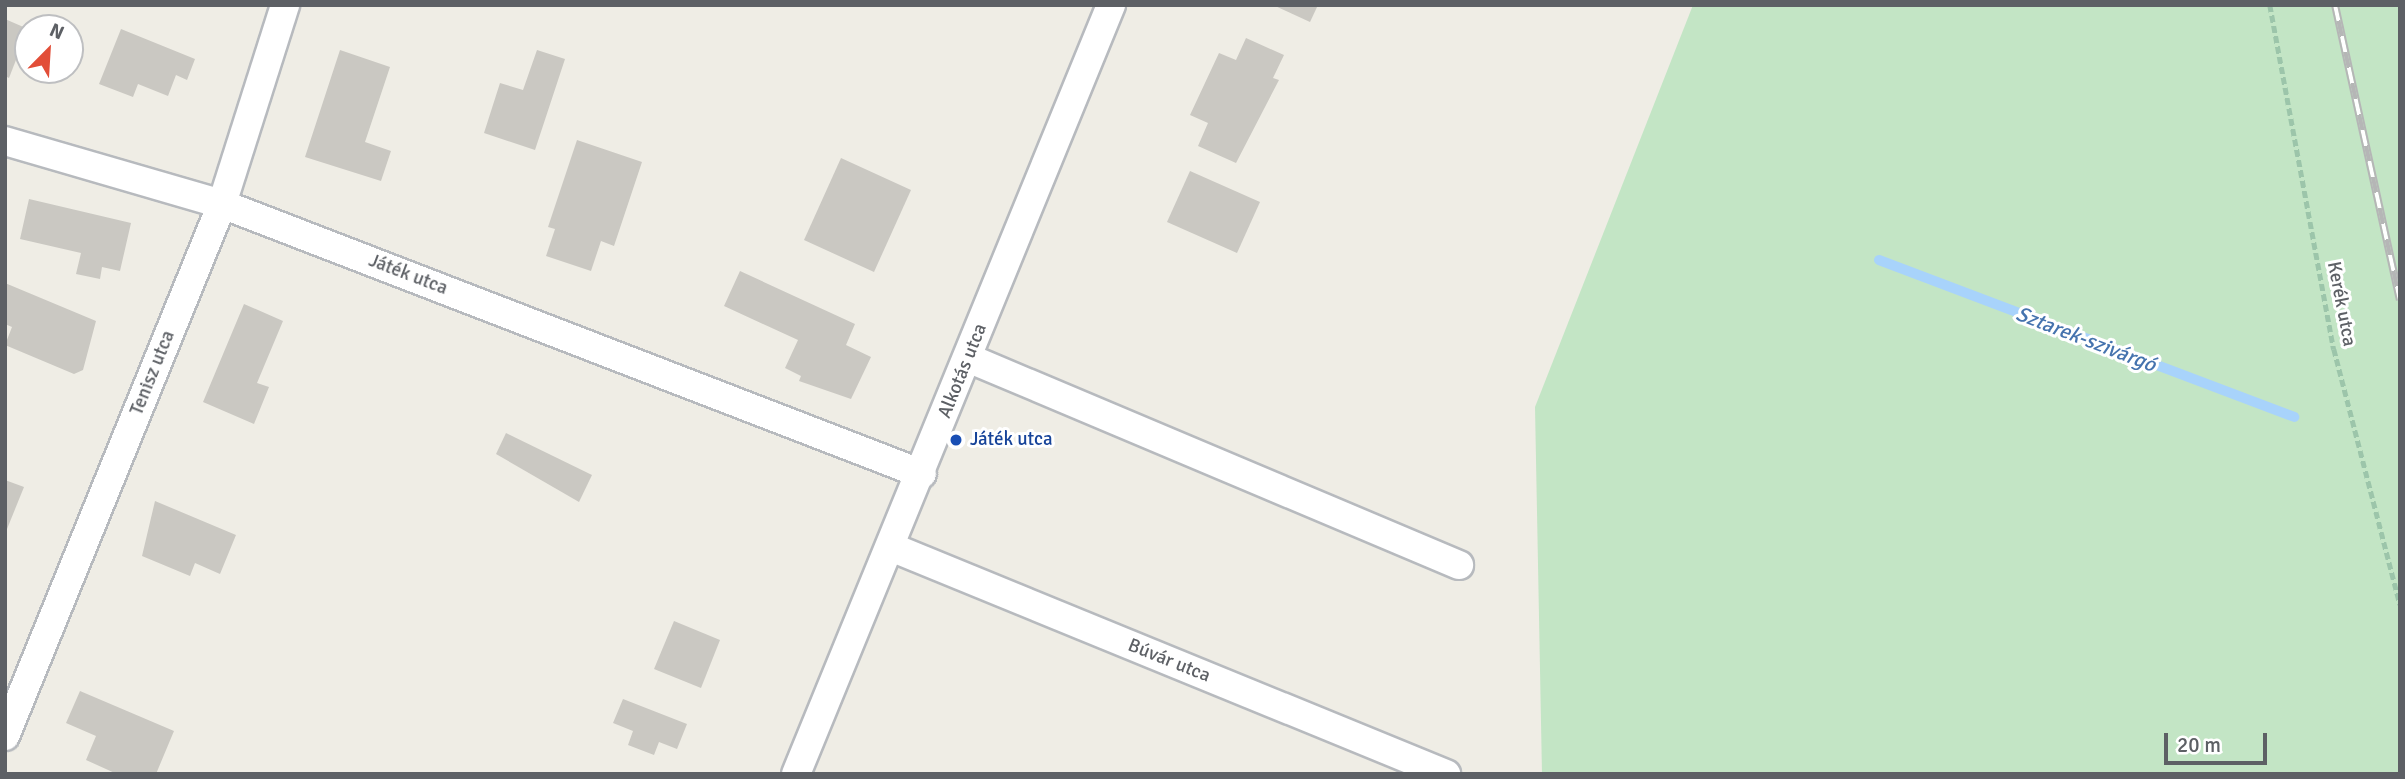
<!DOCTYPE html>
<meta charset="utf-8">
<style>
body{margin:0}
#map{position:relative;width:2405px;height:779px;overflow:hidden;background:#efede5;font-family:Signika,sans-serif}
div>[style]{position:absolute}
.green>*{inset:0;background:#c3e5c5}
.stream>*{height:10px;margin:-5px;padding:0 5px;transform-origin:5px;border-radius:5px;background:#a8d3fb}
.building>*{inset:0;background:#cac8c2}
.path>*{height:4.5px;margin-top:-2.25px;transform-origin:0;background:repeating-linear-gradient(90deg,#9cc5aa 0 7px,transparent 0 10.5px)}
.roads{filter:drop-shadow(2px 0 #b7babe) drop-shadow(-2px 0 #b7babe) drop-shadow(0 2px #b7babe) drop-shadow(0 -2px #b7babe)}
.minor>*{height:28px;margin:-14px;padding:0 14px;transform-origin:14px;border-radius:14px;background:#fff}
.rail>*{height:8px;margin-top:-4px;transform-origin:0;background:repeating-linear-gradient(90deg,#fff 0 16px,#b5b6b6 0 32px);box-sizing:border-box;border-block:2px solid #b5b6b6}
.dots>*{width:19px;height:19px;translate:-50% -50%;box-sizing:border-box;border:4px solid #fff;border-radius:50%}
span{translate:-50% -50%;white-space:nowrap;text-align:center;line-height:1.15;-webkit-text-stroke:6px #fff;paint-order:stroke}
.street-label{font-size:19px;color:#5d6065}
.transit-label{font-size:19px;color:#164399}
.left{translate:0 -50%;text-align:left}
.water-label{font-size:21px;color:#4573ae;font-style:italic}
.frame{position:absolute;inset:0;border:7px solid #5d6065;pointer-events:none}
.north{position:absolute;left:14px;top:14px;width:70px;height:70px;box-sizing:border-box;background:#fff;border:2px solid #bebfc1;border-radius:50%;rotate:24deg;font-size:19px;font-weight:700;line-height:28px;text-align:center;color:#5d6065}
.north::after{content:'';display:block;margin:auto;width:24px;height:32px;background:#e24e38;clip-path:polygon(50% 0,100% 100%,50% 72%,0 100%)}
.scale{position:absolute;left:2164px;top:733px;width:103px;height:32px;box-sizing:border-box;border:4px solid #5d6065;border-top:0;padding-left:9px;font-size:21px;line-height:24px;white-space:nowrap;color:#5d6065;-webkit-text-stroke:5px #fff;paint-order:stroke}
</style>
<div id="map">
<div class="green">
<i style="clip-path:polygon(1693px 5px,2400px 5px,2400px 774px,1542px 774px,1535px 407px)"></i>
</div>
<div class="stream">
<i style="left:1879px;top:260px;width:444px;rotate:20.7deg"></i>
</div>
<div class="building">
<i style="clip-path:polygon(1273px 5px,1318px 5px,1310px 22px)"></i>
<i style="clip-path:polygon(5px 19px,28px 29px,9px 78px,5px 76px)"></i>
<i style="clip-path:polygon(121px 29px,195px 59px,187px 80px,176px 75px,168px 96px,138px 84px,133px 97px,99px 84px)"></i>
<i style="clip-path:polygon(1246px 38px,1284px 55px,1273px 78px,1279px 80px,1236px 163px,1198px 146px,1208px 123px,1190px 115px,1219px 53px,1236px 60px)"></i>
<i style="clip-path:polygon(340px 50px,390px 67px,365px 142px,391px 151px,381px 181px,305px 157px)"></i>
<i style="clip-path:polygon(537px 50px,565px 59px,535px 150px,484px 133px,500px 83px,523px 90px)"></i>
<i style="clip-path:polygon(577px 140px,642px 162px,614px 246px,601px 241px,591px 271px,546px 256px,555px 229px,548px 227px)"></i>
<i style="clip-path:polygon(841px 158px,911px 190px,874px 272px,804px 240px)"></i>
<i style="clip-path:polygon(1190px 171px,1260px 202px,1237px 253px,1167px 222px)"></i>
<i style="clip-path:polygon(29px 199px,131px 223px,120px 271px,102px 267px,100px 279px,76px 274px,81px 253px,20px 239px)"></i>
<i style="clip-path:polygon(740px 271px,855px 324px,846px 345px,871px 357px,851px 399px,799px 381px,801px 376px,785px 368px,798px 340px,724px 306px)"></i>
<i style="clip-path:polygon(5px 283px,96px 321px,83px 370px,74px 374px,5px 345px,12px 327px,5px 324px)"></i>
<i style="clip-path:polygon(244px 304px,283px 321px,257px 383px,269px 387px,254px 424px,203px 402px)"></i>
<i style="clip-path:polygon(506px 433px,592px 475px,579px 502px,496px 454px)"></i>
<i style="clip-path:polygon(5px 480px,24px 487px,5px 534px)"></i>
<i style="clip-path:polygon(155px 501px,236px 535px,220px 574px,195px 563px,190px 576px,142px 556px)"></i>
<i style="clip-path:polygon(674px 621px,720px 640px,701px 688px,654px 669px)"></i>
<i style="clip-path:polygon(80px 691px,174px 731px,156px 774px,117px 774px,86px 760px,96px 736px,66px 723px)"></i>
<i style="clip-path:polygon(623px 699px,687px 724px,677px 749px,659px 742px,654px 755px,628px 745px,633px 731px,613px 723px)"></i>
</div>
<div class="path">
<i style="left:2270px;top:5px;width:350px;rotate:79.5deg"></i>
<i style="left:2334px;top:349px;width:264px;rotate:75.5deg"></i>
</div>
<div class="roads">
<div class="minor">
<i style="left:5px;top:141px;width:226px;rotate:16.2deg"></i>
<i style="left:222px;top:204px;width:750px;rotate:21.09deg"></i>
<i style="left:968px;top:358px;width:533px;rotate:22.86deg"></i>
<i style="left:891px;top:547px;width:600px;rotate:22.25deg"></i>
<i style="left:5px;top:736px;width:575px;rotate:-67.81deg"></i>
<i style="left:222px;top:204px;width:209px;rotate:-72.4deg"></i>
<i style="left:796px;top:774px;width:831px;rotate:-67.72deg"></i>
</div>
</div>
<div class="rail">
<i style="left:2335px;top:5px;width:302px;rotate:77.6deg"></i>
</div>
<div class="dots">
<i style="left:956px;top:440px;background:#1a4fb4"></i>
</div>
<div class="street-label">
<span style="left:408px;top:275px;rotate:21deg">Játék utca</span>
<span style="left:2341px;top:304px;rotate:79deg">Kerék utca</span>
<span style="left:963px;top:371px;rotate:-68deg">Alkotás utca</span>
<span style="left:153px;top:373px;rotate:-68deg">Tenisz utca</span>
<span style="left:1169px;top:661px;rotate:22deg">Búvár utca</span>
</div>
<div class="transit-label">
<span class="left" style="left:970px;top:440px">Játék utca</span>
</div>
<div class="water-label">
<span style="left:2086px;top:339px;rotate:21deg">Sztarek-szivárgó</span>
</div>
<div class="frame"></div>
<div class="north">N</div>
<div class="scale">20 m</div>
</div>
